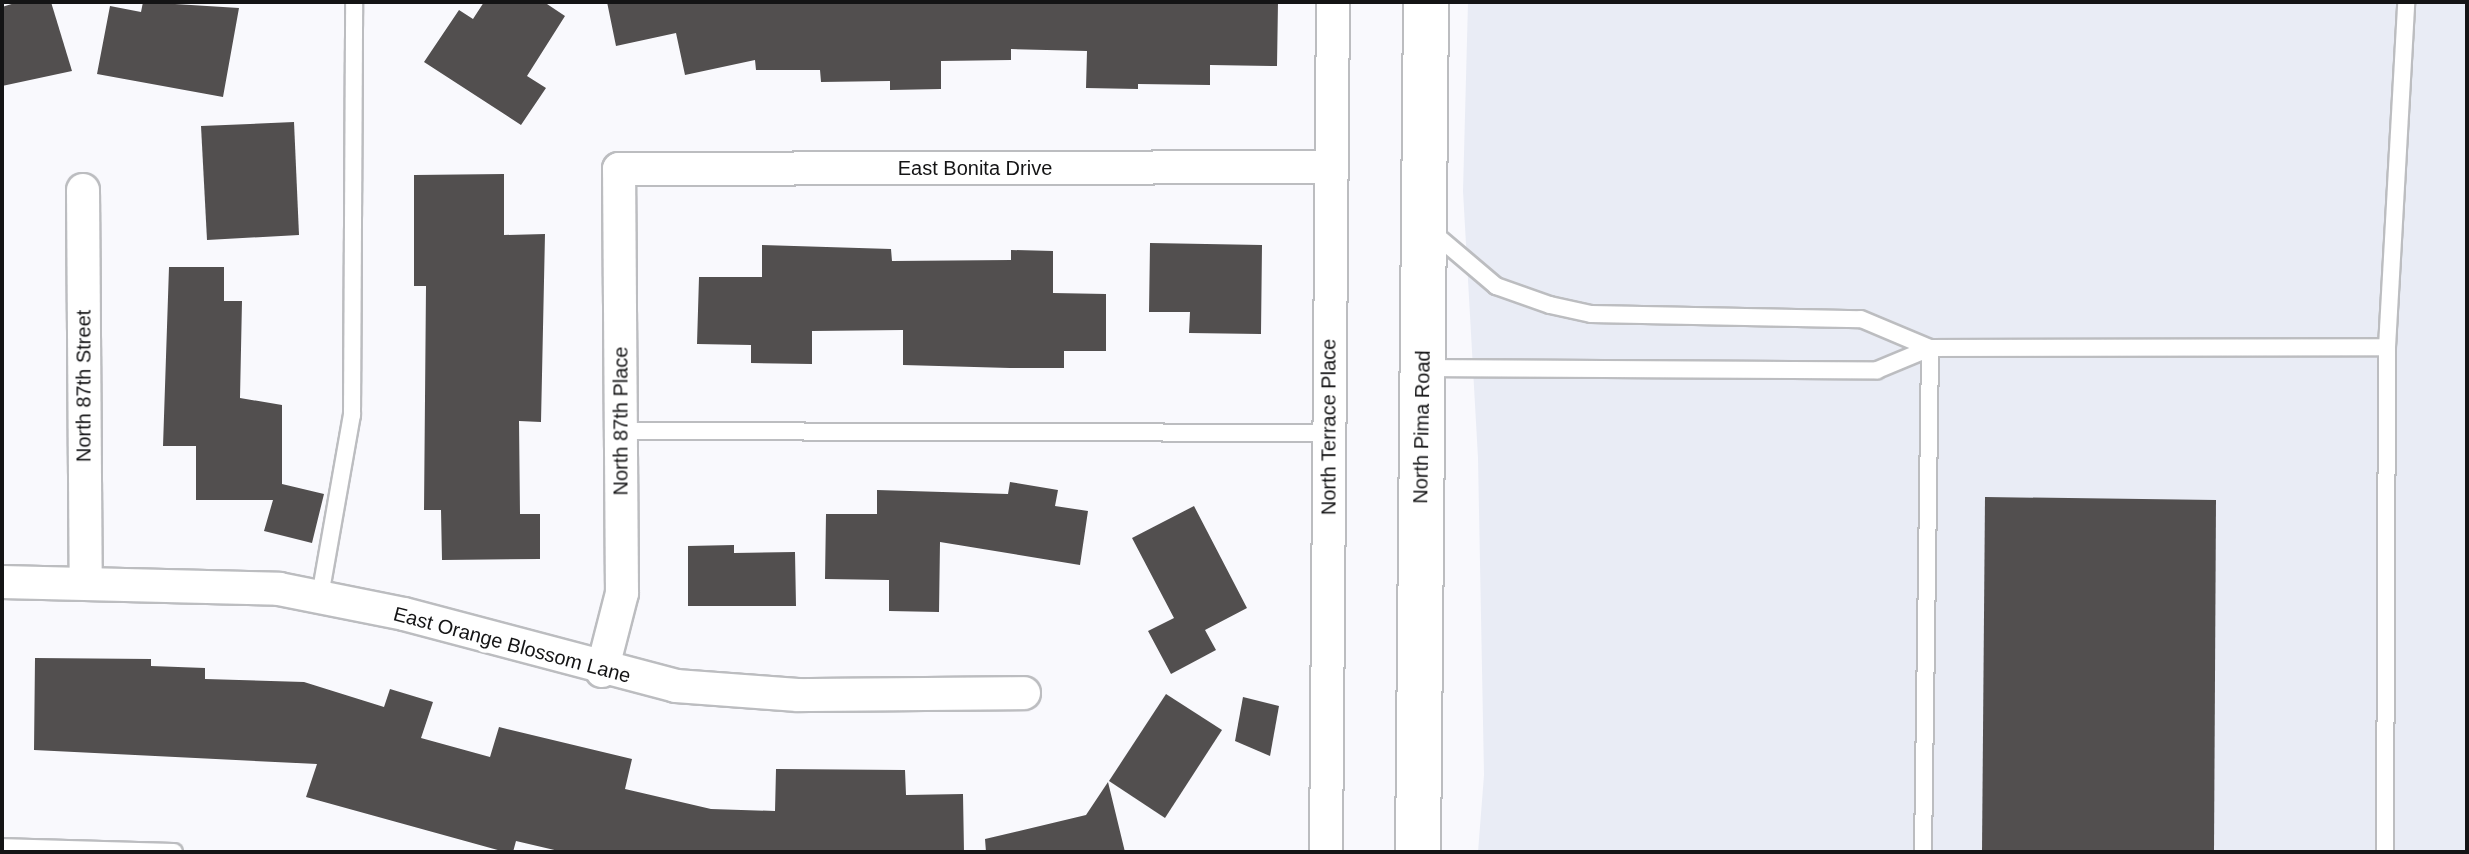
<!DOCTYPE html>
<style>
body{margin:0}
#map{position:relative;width:2469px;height:854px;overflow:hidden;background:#f9f9fd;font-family:Helvetica,sans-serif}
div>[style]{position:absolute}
.built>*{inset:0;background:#e9ecf5}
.building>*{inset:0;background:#524f4f}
.roads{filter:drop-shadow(2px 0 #bcbdc0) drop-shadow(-2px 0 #bcbdc0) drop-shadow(0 2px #bcbdc0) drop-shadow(0 -2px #bcbdc0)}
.lane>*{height:16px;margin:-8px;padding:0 8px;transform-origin:8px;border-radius:8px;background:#fff}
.street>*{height:32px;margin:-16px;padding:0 16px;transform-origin:16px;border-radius:16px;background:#fff}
.secondary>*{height:44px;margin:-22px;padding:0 22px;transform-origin:22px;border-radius:22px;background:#fff}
span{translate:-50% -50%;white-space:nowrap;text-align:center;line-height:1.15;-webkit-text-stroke:8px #fff;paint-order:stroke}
.street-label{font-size:20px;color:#141415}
.frame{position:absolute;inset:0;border:4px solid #141415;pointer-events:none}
</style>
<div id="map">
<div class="built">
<i style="clip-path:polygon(1468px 2px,2467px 2px,2467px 852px,1478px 852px,1484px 775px,1478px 458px,1463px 191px)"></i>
</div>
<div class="building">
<i style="clip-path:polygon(18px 2px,51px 2px,72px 71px,2px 86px,2px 7px)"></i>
<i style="clip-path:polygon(143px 2px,239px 8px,223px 97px,97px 74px,110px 6px,141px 12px)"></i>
<i style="clip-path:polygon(484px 2px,544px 2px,565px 16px,527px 76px,546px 88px,521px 125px,424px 62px,459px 10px,473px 19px)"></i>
<i style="clip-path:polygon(607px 2px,1278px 2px,1277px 66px,1210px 65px,1210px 85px,1138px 84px,1138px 89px,1086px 88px,1087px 51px,1011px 49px,1011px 60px,941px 61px,941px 89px,890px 90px,890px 81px,821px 82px,820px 70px,756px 70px,755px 60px,685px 75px,676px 33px,616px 46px)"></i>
<i style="clip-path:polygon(294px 122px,299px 235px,207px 240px,201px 126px)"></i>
<i style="clip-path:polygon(504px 174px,504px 235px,545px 234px,541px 422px,519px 421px,520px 514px,540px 514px,540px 559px,442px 560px,441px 510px,424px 510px,426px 286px,414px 286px,414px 175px)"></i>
<i style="clip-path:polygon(1150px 243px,1262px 245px,1261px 334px,1189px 333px,1190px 312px,1149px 312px)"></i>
<i style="clip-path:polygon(762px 245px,891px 249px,892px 261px,1011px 260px,1011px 250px,1053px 251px,1053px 293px,1106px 294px,1106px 351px,1064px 351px,1064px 368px,1010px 368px,903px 365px,903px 330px,812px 331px,812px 364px,751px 363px,751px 345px,697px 344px,699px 277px,762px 277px)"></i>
<i style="clip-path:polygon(169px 267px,224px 267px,224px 301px,242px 301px,240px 398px,282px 405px,282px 484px,324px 494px,312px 543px,264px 531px,273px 500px,196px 500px,196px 446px,163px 446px)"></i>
<i style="clip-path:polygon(1010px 482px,1058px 490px,1055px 506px,1088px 511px,1080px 565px,940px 542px,939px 612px,889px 611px,889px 580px,825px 579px,826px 514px,877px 514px,877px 490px,1008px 494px)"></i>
<i style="clip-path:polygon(1985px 497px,2216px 500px,2214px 852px,1982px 852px)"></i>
<i style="clip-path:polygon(1194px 506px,1247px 608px,1205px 630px,1216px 650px,1171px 674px,1148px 631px,1174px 618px,1132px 538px)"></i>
<i style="clip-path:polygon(734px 545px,734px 553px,795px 552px,796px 606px,688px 606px,688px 546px)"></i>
<i style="clip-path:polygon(35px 658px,151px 659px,151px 666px,205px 668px,205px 679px,304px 682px,384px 707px,390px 689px,433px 702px,421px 738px,490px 757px,499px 727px,632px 759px,625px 789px,711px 809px,775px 811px,776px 769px,905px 770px,906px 795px,963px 794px,964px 852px,563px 852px,516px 841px,513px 852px,505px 852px,306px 797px,317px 764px,34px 750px)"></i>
<i style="clip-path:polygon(1166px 694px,1222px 730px,1165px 818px,1109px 781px)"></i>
<i style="clip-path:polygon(1243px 697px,1279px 706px,1270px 756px,1235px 741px)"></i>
<i style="clip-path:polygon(1108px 782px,1125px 852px,986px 852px,985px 839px,1086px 815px)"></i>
</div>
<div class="roads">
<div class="lane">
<i style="left:1430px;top:230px;width:87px;rotate:40.3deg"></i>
<i style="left:1496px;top:286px;width:57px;rotate:19.4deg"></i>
<i style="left:1550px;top:305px;width:42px;rotate:12.4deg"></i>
<i style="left:1591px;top:314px;width:270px;rotate:1.1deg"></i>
<i style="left:1861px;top:319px;width:75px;rotate:22.8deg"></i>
<i style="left:1424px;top:368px;width:453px;rotate:0.3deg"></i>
<i style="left:1877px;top:370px;width:57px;rotate:-22.5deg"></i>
<i style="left:1930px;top:348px;width:457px;rotate:-0.1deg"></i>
<i style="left:621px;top:431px;width:707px;rotate:0.16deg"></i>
<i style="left:320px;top:596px;width:184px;rotate:-80deg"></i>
<i style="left:352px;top:415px;width:413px;rotate:-89.7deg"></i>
<i style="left:2px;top:847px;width:172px;rotate:1.7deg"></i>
<i style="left:1923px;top:852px;width:504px;rotate:-89.2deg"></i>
<i style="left:2385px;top:852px;width:505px;rotate:-89.77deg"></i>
<i style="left:2387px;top:347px;width:346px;rotate:-86.8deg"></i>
</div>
<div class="street">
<i style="left:83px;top:190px;width:392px;rotate:89.6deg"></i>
<i style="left:2px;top:582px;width:277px;rotate:1.4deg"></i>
<i style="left:279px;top:589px;width:127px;rotate:11.3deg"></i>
<i style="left:404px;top:614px;width:281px;rotate:14.8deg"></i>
<i style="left:676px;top:686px;width:122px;rotate:4.2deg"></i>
<i style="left:798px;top:695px;width:226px;rotate:-0.5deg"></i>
<i style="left:602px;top:671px;width:81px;rotate:-75.6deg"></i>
<i style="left:622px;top:593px;width:424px;rotate:-90.4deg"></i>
<i style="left:619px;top:169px;width:712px;rotate:-0.16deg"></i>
<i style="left:1326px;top:852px;width:850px;rotate:-89.53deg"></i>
</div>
<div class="secondary">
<i style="left:1418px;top:852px;width:850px;rotate:-89.46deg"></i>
</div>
</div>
<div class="street-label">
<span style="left:975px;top:168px">East Bonita Drive</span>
<span style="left:84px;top:386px;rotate:-90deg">North 87th Street</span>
<span style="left:621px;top:421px;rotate:-90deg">North 87th Place</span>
<span style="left:1329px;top:427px;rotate:-90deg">North Terrace Place</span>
<span style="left:1422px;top:427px;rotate:-89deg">North Pima Road</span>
<span style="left:512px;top:645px;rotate:15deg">East Orange Blossom Lane</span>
</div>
<div class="frame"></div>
</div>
